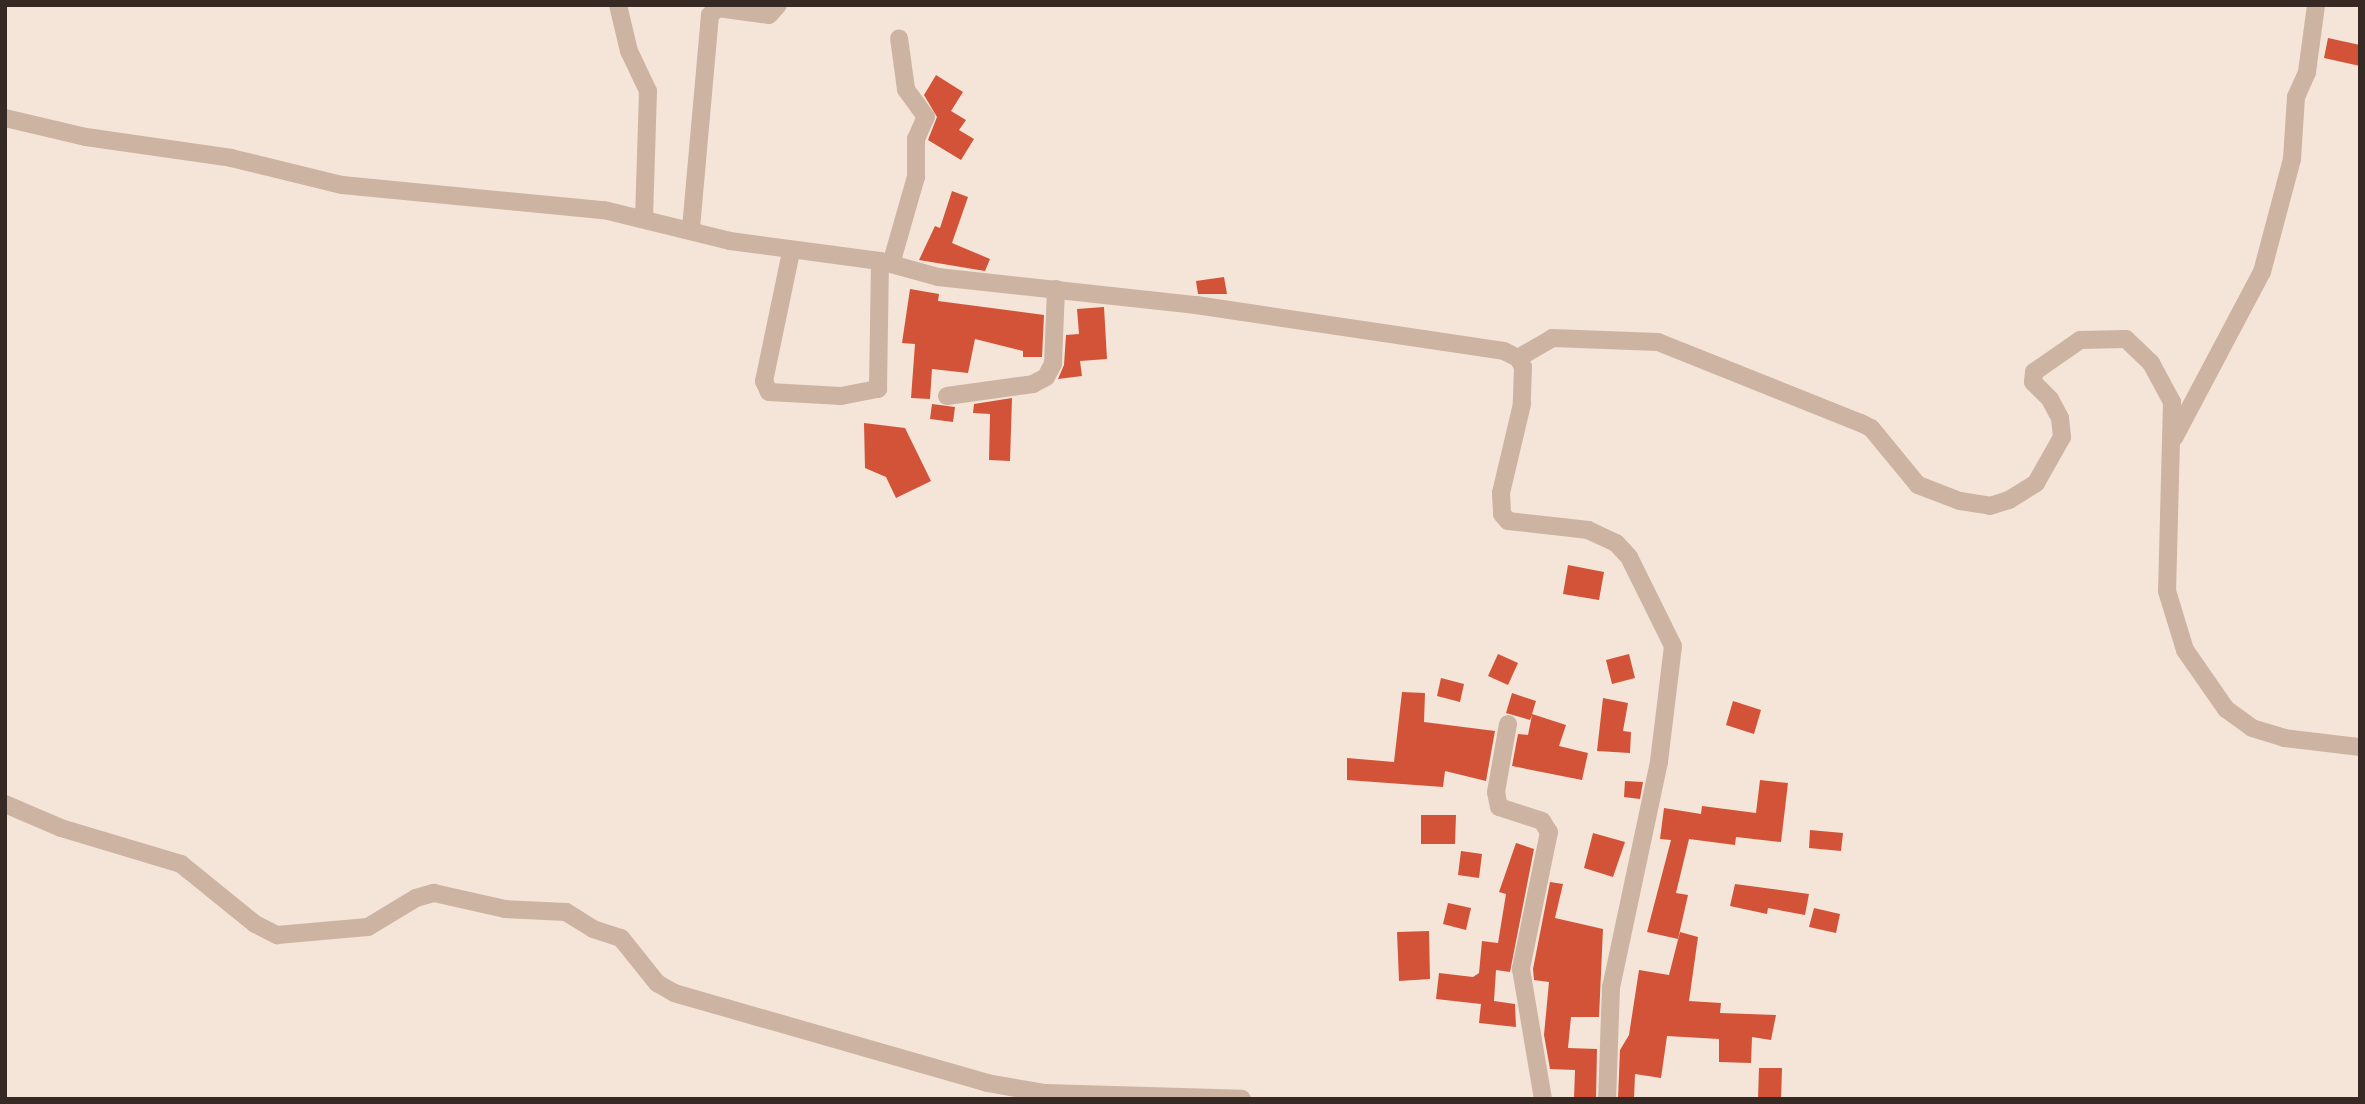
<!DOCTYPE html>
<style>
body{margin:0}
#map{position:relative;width:2365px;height:1104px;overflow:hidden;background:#f4e5d8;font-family:Commissioner,sans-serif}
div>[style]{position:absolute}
.building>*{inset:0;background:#d25337}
.minor>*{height:18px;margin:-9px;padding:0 9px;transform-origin:9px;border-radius:9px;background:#cdb3a2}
span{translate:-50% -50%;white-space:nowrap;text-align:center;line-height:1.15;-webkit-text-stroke:5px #fbefe4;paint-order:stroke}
.frame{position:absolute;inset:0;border:7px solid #372a25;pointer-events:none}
</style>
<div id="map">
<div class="building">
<i style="clip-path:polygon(2328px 38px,2360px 45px,2360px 66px,2324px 58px)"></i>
<i style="clip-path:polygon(936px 75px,963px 92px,951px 111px,966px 120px,959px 130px,974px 139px,961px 160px,928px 140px,937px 117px,924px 95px)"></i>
<i style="clip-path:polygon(952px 191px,968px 197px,952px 243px,990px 259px,985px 271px,919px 260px,935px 226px,940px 228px)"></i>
<i style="clip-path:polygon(1224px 277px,1227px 294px,1198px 294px,1196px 281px)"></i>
<i style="clip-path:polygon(910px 289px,939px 294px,938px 301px,1044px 315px,1042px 357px,1023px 357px,1023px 351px,975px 339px,968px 373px,932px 369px,930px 399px,911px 398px,915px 344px,902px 343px)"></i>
<i style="clip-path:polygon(1104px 307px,1107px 359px,1080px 361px,1082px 376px,1058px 379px,1064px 365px,1066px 335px,1079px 334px,1077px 309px)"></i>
<i style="clip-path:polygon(1012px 398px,1010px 461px,989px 460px,990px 414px,973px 413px,974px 404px)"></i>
<i style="clip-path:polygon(932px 404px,955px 407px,953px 422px,930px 419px)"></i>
<i style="clip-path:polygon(864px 423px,905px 428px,931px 481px,896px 498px,886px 477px,865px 468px)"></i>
<i style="clip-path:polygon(1568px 565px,1604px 572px,1599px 600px,1563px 594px)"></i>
<i style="clip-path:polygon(1498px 654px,1518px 663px,1508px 685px,1488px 676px)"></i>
<i style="clip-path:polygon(1629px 654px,1635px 678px,1612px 684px,1606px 660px)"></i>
<i style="clip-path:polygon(1441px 678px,1464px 684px,1460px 702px,1437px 696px)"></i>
<i style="clip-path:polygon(1402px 692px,1425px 693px,1424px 722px,1495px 731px,1486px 781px,1445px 771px,1443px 787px,1347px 780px,1347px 758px,1394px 762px)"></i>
<i style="clip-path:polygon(1512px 693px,1536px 701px,1532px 714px,1566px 725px,1559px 746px,1588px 753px,1582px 780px,1512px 766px,1518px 734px,1528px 735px,1532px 715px,1530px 720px,1506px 713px)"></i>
<i style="clip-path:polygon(1603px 698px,1628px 703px,1623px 731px,1631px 732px,1630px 753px,1597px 751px)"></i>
<i style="clip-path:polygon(1733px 701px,1761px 710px,1754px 734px,1726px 725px)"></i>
<i style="clip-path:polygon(1760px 780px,1788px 783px,1781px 842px,1736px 837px,1735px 845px,1689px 839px,1676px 893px,1688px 895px,1678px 939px,1647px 932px,1671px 840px,1660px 839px,1664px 808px,1701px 814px,1702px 806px,1756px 813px)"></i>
<i style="clip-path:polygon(1625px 781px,1643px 782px,1640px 799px,1624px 797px)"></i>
<i style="clip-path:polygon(1421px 815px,1456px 815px,1455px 844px,1421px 844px)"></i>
<i style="clip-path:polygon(1810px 830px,1843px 833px,1841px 851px,1809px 848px)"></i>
<i style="clip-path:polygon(1593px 833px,1625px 842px,1613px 877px,1584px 868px)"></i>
<i style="clip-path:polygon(1516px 843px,1534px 849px,1510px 972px,1496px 970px,1494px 1001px,1515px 1004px,1516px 1027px,1479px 1023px,1481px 1004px,1436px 999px,1439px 973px,1473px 977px,1479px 973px,1482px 941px,1498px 943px,1506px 894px,1499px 892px)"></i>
<i style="clip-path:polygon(1461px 851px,1482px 854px,1479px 878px,1458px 875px)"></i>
<i style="clip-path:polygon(1550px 882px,1563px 884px,1555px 918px,1603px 929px,1599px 1017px,1571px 1017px,1568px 1048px,1597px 1049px,1596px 1099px,1574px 1099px,1575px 1070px,1550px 1069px,1544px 1035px,1549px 982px,1534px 980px,1533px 969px)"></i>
<i style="clip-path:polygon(1735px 884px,1809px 894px,1805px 915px,1768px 908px,1767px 914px,1730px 906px)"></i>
<i style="clip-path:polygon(1448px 903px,1471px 908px,1466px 930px,1443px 924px)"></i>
<i style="clip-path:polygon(1814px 908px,1840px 914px,1836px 933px,1809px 927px)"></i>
<i style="clip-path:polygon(1429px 931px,1430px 979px,1399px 981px,1397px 932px)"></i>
<i style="clip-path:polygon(1680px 932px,1698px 937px,1689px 1001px,1721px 1003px,1720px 1013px,1776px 1015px,1771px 1040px,1752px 1037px,1751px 1063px,1719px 1062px,1719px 1039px,1667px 1036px,1661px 1078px,1635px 1074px,1634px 1099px,1618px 1099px,1620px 1050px,1629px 1035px,1639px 970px,1669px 975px)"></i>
<i style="clip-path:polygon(1759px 1068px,1782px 1068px,1781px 1099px,1758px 1099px)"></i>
</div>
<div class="minor">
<i style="left:618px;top:5px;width:47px;rotate:76.6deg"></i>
<i style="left:629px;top:51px;width:44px;rotate:64.6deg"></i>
<i style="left:648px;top:91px;width:126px;rotate:91.8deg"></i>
<i style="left:5px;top:118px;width:83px;rotate:13.2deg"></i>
<i style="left:86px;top:137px;width:147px;rotate:8.2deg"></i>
<i style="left:231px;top:158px;width:114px;rotate:13.7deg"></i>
<i style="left:342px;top:185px;width:263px;rotate:5.5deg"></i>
<i style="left:604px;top:210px;width:130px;rotate:13.8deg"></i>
<i style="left:730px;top:241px;width:151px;rotate:7.6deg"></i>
<i style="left:880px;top:261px;width:60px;rotate:15.4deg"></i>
<i style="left:938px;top:277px;width:260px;rotate:6.2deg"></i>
<i style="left:1196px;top:305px;width:311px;rotate:8.5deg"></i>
<i style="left:1504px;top:351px;width:16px;rotate:27deg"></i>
<i style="left:1518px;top:358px;width:10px;rotate:61deg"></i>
<i style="left:1523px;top:367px;width:37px;rotate:92deg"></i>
<i style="left:1522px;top:404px;width:91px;rotate:103.3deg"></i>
<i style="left:1501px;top:493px;width:21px;rotate:87deg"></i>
<i style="left:1502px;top:514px;width:9px;rotate:49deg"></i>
<i style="left:1508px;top:521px;width:81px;rotate:6.4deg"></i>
<i style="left:1588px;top:530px;width:31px;rotate:25deg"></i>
<i style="left:1616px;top:543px;width:19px;rotate:47deg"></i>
<i style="left:1629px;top:557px;width:99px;rotate:63.7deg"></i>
<i style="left:1673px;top:646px;width:117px;rotate:96.9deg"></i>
<i style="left:1659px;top:762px;width:230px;rotate:102deg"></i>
<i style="left:1611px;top:987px;width:112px;rotate:92deg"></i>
<i style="left:691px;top:228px;width:214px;rotate:-84.9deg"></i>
<i style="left:710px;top:15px;width:11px;rotate:-41deg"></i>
<i style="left:718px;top:8px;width:51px;rotate:7.8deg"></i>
<i style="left:769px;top:15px;width:13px;rotate:-48deg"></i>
<i style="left:791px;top:252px;width:132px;rotate:101.8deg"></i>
<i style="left:764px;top:381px;width:12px;rotate:66deg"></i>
<i style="left:769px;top:392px;width:72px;rotate:3.2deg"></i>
<i style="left:841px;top:396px;width:38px;rotate:-11deg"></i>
<i style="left:878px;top:389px;width:128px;rotate:-89.1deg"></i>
<i style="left:891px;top:264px;width:91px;rotate:-74deg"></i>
<i style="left:916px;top:177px;width:38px;rotate:-90deg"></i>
<i style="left:916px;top:139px;width:24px;rotate:-66deg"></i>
<i style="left:926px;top:117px;width:34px;rotate:-126deg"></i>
<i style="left:906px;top:89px;width:51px;rotate:-97.8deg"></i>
<i style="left:1518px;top:358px;width:39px;rotate:-30deg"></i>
<i style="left:1552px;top:338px;width:106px;rotate:2.2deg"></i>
<i style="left:1658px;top:342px;width:219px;rotate:21.8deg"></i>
<i style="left:1861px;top:423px;width:11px;rotate:27deg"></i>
<i style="left:1871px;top:428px;width:74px;rotate:50.5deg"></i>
<i style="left:1918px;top:485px;width:45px;rotate:20.9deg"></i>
<i style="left:1960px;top:501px;width:30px;rotate:9deg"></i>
<i style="left:1990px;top:506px;width:20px;rotate:-18deg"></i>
<i style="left:2009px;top:500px;width:32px;rotate:-32deg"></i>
<i style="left:2036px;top:483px;width:53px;rotate:-60.5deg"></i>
<i style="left:2062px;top:437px;width:19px;rotate:-96deg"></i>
<i style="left:2060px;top:418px;width:21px;rotate:-118deg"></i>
<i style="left:2050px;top:399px;width:24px;rotate:-135deg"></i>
<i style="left:2033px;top:382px;width:10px;rotate:-84deg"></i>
<i style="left:2034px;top:372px;width:56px;rotate:-34.8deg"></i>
<i style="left:2080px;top:340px;width:46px;rotate:-1.2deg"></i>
<i style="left:2126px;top:339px;width:35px;rotate:44deg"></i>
<i style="left:2151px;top:363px;width:44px;rotate:61.7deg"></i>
<i style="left:2172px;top:402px;width:189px;rotate:91.5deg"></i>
<i style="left:2167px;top:591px;width:62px;rotate:73deg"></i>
<i style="left:2185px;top:650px;width:72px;rotate:55.2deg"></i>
<i style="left:2226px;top:709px;width:32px;rotate:36deg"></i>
<i style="left:2252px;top:728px;width:34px;rotate:17deg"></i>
<i style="left:2284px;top:738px;width:77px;rotate:6.8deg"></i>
<i style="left:947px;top:396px;width:87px;rotate:-7.9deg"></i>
<i style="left:1033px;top:384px;width:15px;rotate:-28deg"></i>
<i style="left:1046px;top:377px;width:15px;rotate:-62deg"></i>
<i style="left:1053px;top:364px;width:75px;rotate:-87.7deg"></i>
<i style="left:2174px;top:438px;width:188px;rotate:-62.1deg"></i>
<i style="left:2262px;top:272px;width:117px;rotate:-75.1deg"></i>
<i style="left:2292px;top:159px;width:62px;rotate:-86.3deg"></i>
<i style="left:2296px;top:97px;width:27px;rotate:-66deg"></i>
<i style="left:2307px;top:72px;width:68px;rotate:-82.3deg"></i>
<i style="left:1508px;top:724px;width:69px;rotate:100deg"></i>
<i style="left:1496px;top:792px;width:15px;rotate:79deg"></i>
<i style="left:1499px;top:807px;width:45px;rotate:18deg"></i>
<i style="left:1542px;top:821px;width:13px;rotate:58deg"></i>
<i style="left:1549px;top:832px;width:140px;rotate:101.6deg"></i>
<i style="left:1521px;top:969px;width:132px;rotate:80.4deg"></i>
<i style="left:5px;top:804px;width:61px;rotate:23.2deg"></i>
<i style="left:61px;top:828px;width:125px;rotate:16.7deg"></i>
<i style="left:181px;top:864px;width:95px;rotate:39deg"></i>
<i style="left:255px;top:924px;width:25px;rotate:27deg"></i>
<i style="left:277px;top:935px;width:91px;rotate:-5deg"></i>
<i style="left:368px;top:927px;width:56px;rotate:-31.1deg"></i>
<i style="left:416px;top:898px;width:19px;rotate:-16deg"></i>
<i style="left:434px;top:893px;width:73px;rotate:12.7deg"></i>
<i style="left:505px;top:909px;width:61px;rotate:2.8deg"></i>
<i style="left:566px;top:912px;width:32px;rotate:32deg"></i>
<i style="left:593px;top:929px;width:29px;rotate:18deg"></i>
<i style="left:621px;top:938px;width:58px;rotate:51.3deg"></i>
<i style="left:657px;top:983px;width:20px;rotate:30deg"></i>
<i style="left:674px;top:993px;width:326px;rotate:16deg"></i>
<i style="left:987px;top:1083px;width:59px;rotate:9.8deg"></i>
<i style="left:1045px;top:1093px;width:197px;rotate:1.7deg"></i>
</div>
<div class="frame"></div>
</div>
